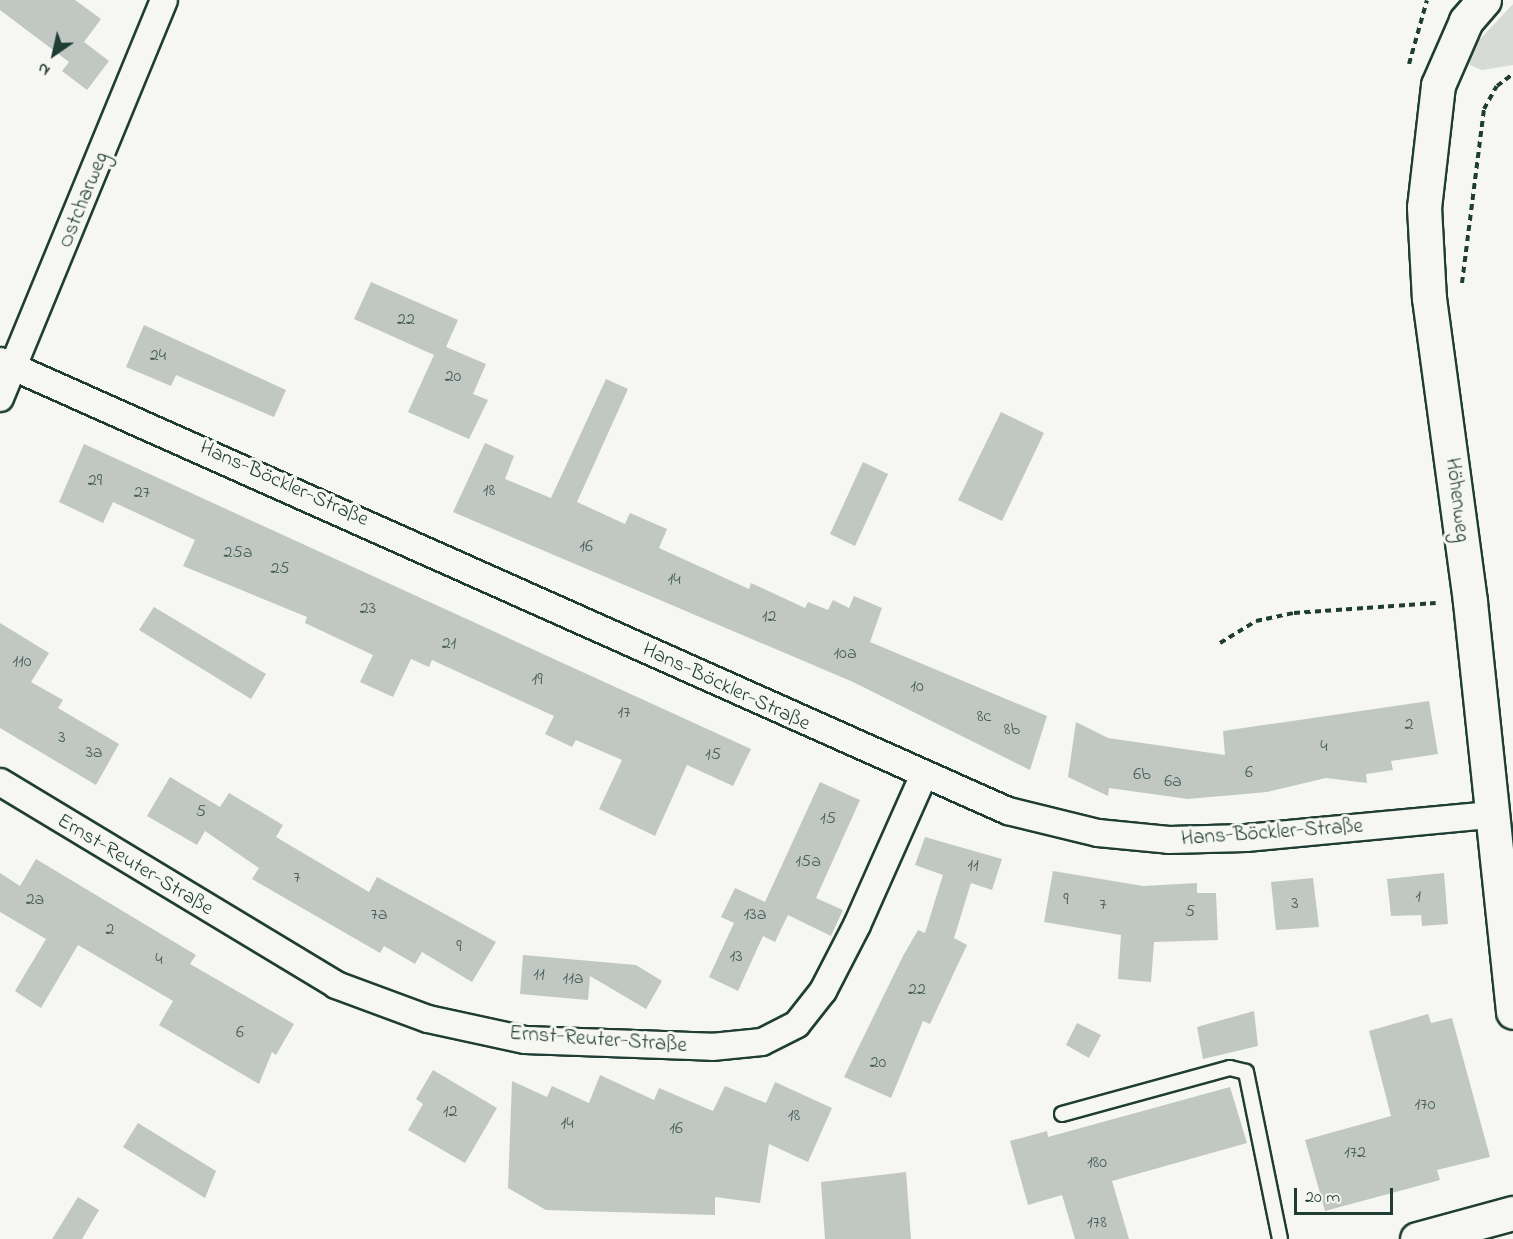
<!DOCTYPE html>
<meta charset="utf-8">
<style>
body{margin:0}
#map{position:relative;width:1513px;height:1239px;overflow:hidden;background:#f6f6f2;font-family:"Indie Flower",sans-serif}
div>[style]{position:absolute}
.green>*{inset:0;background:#d6dbd6}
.building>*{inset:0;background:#c1c8c3}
.path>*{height:4px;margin-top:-2px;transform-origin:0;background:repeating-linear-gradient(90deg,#1f3d34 0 6px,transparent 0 10.5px)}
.roads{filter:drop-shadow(2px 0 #1f3d34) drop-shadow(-2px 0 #1f3d34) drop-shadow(0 2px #1f3d34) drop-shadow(0 -2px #1f3d34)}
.lane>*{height:14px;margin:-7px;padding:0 7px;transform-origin:7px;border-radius:7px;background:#f6f6f2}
.street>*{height:26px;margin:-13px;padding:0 13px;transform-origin:13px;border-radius:13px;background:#f6f6f2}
.secondary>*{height:33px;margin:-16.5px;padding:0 16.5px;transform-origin:16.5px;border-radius:16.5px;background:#f6f6f2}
span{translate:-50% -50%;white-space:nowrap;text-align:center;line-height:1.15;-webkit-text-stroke:6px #f6f6f2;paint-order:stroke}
.number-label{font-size:18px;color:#486058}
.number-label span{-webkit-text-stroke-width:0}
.street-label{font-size:21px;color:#1f3d34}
.north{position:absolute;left:24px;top:24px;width:60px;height:60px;-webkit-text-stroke:4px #f6f6f2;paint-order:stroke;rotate:214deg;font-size:16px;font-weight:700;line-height:24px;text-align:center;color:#1f3d34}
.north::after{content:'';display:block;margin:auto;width:21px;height:27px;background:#1f3d34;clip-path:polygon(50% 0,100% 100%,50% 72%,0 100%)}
.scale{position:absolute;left:1294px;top:1188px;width:99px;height:27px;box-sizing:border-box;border:3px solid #1f3d34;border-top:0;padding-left:8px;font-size:18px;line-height:21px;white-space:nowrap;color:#1f3d34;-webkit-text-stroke:4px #f6f6f2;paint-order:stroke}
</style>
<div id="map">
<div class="green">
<i style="clip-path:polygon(1513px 4px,1513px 65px,1482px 70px,1470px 65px,1468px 52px)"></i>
</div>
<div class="building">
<i style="clip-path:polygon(0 0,75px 0,101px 19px,84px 42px,109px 61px,87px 90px,62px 71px,69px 62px,0 10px)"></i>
<i style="clip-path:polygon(371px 282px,458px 320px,446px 347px,486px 364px,473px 394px,488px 400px,469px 439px,408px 412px,434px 355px,354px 319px)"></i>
<i style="clip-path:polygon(144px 325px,286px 390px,274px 417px,176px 375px,171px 386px,126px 367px)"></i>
<i style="clip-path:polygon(606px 379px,628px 389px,577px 502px,625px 524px,630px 513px,667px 529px,659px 548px,749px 589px,751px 583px,805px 608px,808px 602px,828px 610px,833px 600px,849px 608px,854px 596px,882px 608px,870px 642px,1047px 716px,1030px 770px,853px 682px,453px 512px,485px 443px,514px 456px,505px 479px,551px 498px)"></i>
<i style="clip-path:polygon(1001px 412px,1044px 433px,1002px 521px,958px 500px)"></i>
<i style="clip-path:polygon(84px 444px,751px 749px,733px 786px,687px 765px,655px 836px,599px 809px,622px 760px,576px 740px,572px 747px,545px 734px,554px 716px,432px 660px,429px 667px,411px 659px,393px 697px,360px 682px,373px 655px,305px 623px,307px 617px,183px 566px,195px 540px,113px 502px,103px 523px,59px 502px)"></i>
<i style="clip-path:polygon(863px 462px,888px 474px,855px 546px,830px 534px)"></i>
<i style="clip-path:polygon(154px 607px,266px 674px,251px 699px,139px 630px)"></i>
<i style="clip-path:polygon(0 623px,49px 653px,31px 682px,63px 700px,58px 708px,119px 744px,96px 785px,0 728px)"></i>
<i style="clip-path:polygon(1429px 701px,1438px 754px,1391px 761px,1393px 770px,1366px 774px,1367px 783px,1326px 778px,1267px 792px,1188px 799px,1109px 788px,1108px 796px,1068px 777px,1076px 722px,1108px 738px,1225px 755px,1223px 731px)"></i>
<i style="clip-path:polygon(170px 777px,220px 807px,229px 793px,283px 825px,276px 837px,369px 892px,377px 877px,496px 942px,472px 982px,422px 952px,415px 964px,384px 946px,380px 953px,252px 879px,259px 868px,205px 831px,197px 845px,147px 816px)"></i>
<i style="clip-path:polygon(820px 782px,860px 800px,816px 898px,843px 910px,831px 936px,788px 915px,775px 942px,763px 936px,738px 991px,709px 977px,734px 923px,721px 917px,735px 888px,765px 902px)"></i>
<i style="clip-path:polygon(925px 837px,1002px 859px,992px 890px,971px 883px,954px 938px,967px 945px,930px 1024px,923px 1021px,891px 1098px,844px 1077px,903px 956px,918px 930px,925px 933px,943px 875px,915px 865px)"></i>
<i style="clip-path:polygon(36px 859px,196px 955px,190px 964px,294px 1024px,276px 1055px,272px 1052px,259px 1084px,159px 1025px,173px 1001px,78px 945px,41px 1008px,15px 991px,46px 939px,0 912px,0 873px,20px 886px)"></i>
<i style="clip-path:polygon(1053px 871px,1143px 886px,1197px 883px,1197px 893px,1216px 893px,1218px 940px,1154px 942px,1151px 982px,1118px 979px,1121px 935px,1044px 922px)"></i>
<i style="clip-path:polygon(1444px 873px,1448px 924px,1422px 926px,1421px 915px,1391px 916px,1387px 879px)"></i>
<i style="clip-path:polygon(1313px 878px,1319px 927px,1276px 930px,1271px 882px)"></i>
<i style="clip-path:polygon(523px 955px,636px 965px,662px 981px,646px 1009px,590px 976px,588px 1000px,520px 994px)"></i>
<i style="clip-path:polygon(1254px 1011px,1258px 1046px,1203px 1059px,1197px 1027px)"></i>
<i style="clip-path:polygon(1428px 1014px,1431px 1023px,1452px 1018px,1490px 1157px,1437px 1170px,1440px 1180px,1325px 1211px,1305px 1140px,1391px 1116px,1369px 1031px)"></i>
<i style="clip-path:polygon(1077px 1023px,1101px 1035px,1089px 1058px,1066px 1045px)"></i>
<i style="clip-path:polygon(433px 1070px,497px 1108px,465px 1163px,408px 1130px,423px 1104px,416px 1099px)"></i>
<i style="clip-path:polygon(600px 1075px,654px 1100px,659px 1088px,713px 1111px,725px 1086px,766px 1103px,775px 1082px,832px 1108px,808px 1162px,769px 1144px,760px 1203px,715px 1197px,715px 1215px,546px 1210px,508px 1188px,512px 1081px,547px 1097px,552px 1086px,589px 1103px)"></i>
<i style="clip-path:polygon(1230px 1087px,1247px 1143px,1112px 1181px,1129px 1239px,1075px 1239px,1062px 1195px,1028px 1205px,1010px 1141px,1047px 1131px,1048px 1137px)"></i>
<i style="clip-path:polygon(138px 1123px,216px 1171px,205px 1198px,123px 1147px)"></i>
<i style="clip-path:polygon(906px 1172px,911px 1239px,825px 1239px,821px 1182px)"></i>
<i style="clip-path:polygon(78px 1197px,99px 1210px,82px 1239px,52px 1239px)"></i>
</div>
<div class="path">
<i style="left:1409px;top:64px;width:66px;rotate:-74.3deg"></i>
<i style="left:1462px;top:283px;width:175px;rotate:-82.8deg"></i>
<i style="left:1484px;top:109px;width:26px;rotate:-61deg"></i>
<i style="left:1497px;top:86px;width:20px;rotate:-37deg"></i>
<i style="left:1220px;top:643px;width:42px;rotate:-31.4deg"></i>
<i style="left:1256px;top:621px;width:39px;rotate:-12deg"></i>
<i style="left:1294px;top:613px;width:142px;rotate:-4deg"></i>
</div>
<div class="roads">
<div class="lane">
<i style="left:1062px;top:1114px;width:174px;rotate:-15.3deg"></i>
<i style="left:1230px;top:1068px;width:16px;rotate:14deg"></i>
<i style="left:1246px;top:1072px;width:170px;rotate:78.5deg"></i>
</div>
<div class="street">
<i style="left:0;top:361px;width:1104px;rotate:24.06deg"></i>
<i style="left:1008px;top:811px;width:93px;rotate:13.7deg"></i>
<i style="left:1098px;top:833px;width:71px;rotate:5.6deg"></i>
<i style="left:1169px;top:840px;width:77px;rotate:-1.5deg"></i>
<i style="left:1246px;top:838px;width:246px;rotate:-5.4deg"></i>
<i style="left:0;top:398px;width:430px;rotate:-67.6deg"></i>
<i style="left:0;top:782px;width:393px;rotate:31.1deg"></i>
<i style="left:336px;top:985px;width:98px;rotate:20.3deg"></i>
<i style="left:428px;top:1019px;width:99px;rotate:12.2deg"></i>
<i style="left:525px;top:1040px;width:187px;rotate:2.1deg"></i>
<i style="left:712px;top:1047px;width:50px;rotate:-5.7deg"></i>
<i style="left:762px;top:1042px;width:39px;rotate:-27deg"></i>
<i style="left:797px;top:1024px;width:42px;rotate:-51.8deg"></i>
<i style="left:823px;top:991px;width:74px;rotate:-62.7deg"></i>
<i style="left:857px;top:925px;width:162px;rotate:-66deg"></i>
</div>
<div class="secondary">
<i style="left:1484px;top:0;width:28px;rotate:131deg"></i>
<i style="left:1466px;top:21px;width:70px;rotate:113.6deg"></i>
<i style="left:1438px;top:85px;width:123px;rotate:96.5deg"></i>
<i style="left:1424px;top:207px;width:91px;rotate:86.9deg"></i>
<i style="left:1429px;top:298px;width:307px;rotate:82.3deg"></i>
<i style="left:1470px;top:602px;width:412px;rotate:84deg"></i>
<i style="left:1417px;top:1239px;width:99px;rotate:-15.2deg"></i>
</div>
</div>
<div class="number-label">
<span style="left:406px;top:320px">22</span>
<span style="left:158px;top:356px">24</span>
<span style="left:453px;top:377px">20</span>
<span style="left:95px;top:481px">29</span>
<span style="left:489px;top:491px">18</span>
<span style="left:142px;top:493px">27</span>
<span style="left:586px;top:547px">16</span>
<span style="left:238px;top:553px">25a</span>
<span style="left:280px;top:569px">25</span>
<span style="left:674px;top:580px">14</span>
<span style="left:368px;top:609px">23</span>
<span style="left:769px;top:617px">12</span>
<span style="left:449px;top:644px">21</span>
<span style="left:845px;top:654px">10a</span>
<span style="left:22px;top:662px">110</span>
<span style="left:537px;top:680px">19</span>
<span style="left:917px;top:687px">10</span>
<span style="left:624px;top:713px">17</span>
<span style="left:984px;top:717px">8c</span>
<span style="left:1409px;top:725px">2</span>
<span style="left:1012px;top:730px">8b</span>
<span style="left:62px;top:738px">3</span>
<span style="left:1324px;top:747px">4</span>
<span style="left:94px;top:753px">3a</span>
<span style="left:713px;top:755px">15</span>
<span style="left:1249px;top:773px">6</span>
<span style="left:1142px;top:775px">6b</span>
<span style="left:1173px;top:782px">6a</span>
<span style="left:201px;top:812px">5</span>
<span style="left:828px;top:819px">15</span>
<span style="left:808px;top:862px">15a</span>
<span style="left:973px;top:866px">11</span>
<span style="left:297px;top:878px">7</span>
<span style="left:1418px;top:897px">1</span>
<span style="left:35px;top:900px">2a</span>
<span style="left:1066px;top:900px">9</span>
<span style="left:1295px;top:904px">3</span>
<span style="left:1103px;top:905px">7</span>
<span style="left:1190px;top:912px">5</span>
<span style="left:379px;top:915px">7a</span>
<span style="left:755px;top:915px">13a</span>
<span style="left:110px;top:930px">2</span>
<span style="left:459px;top:947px">9</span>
<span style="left:736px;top:957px">13</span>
<span style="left:159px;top:960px">4</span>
<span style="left:539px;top:975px">11</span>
<span style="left:573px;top:979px">11a</span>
<span style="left:917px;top:990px">22</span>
<span style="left:240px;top:1033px">6</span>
<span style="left:878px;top:1063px">20</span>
<span style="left:1425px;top:1105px">170</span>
<span style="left:450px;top:1112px">12</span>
<span style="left:794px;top:1116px">18</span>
<span style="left:567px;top:1124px">14</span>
<span style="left:676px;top:1129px">16</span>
<span style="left:1355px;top:1153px">172</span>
<span style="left:1097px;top:1163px">180</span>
<span style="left:1097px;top:1223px">178</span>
</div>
<div class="street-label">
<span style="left:84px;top:200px;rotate:-68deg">Ostcharweg</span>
<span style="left:284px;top:484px;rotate:24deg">Hans-Böckler-Straße</span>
<span style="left:1457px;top:500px;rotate:83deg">Höhenweg</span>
<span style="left:726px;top:687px;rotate:25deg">Hans-Böckler-Straße</span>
<span style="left:1272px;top:833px;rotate:-4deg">Hans-Böckler-Straße</span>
<span style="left:135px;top:865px;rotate:31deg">Ernst-Reuter-Straße</span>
<span style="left:598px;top:1040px;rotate:4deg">Ernst-Reuter-Straße</span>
</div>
<div class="north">N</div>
<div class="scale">20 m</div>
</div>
